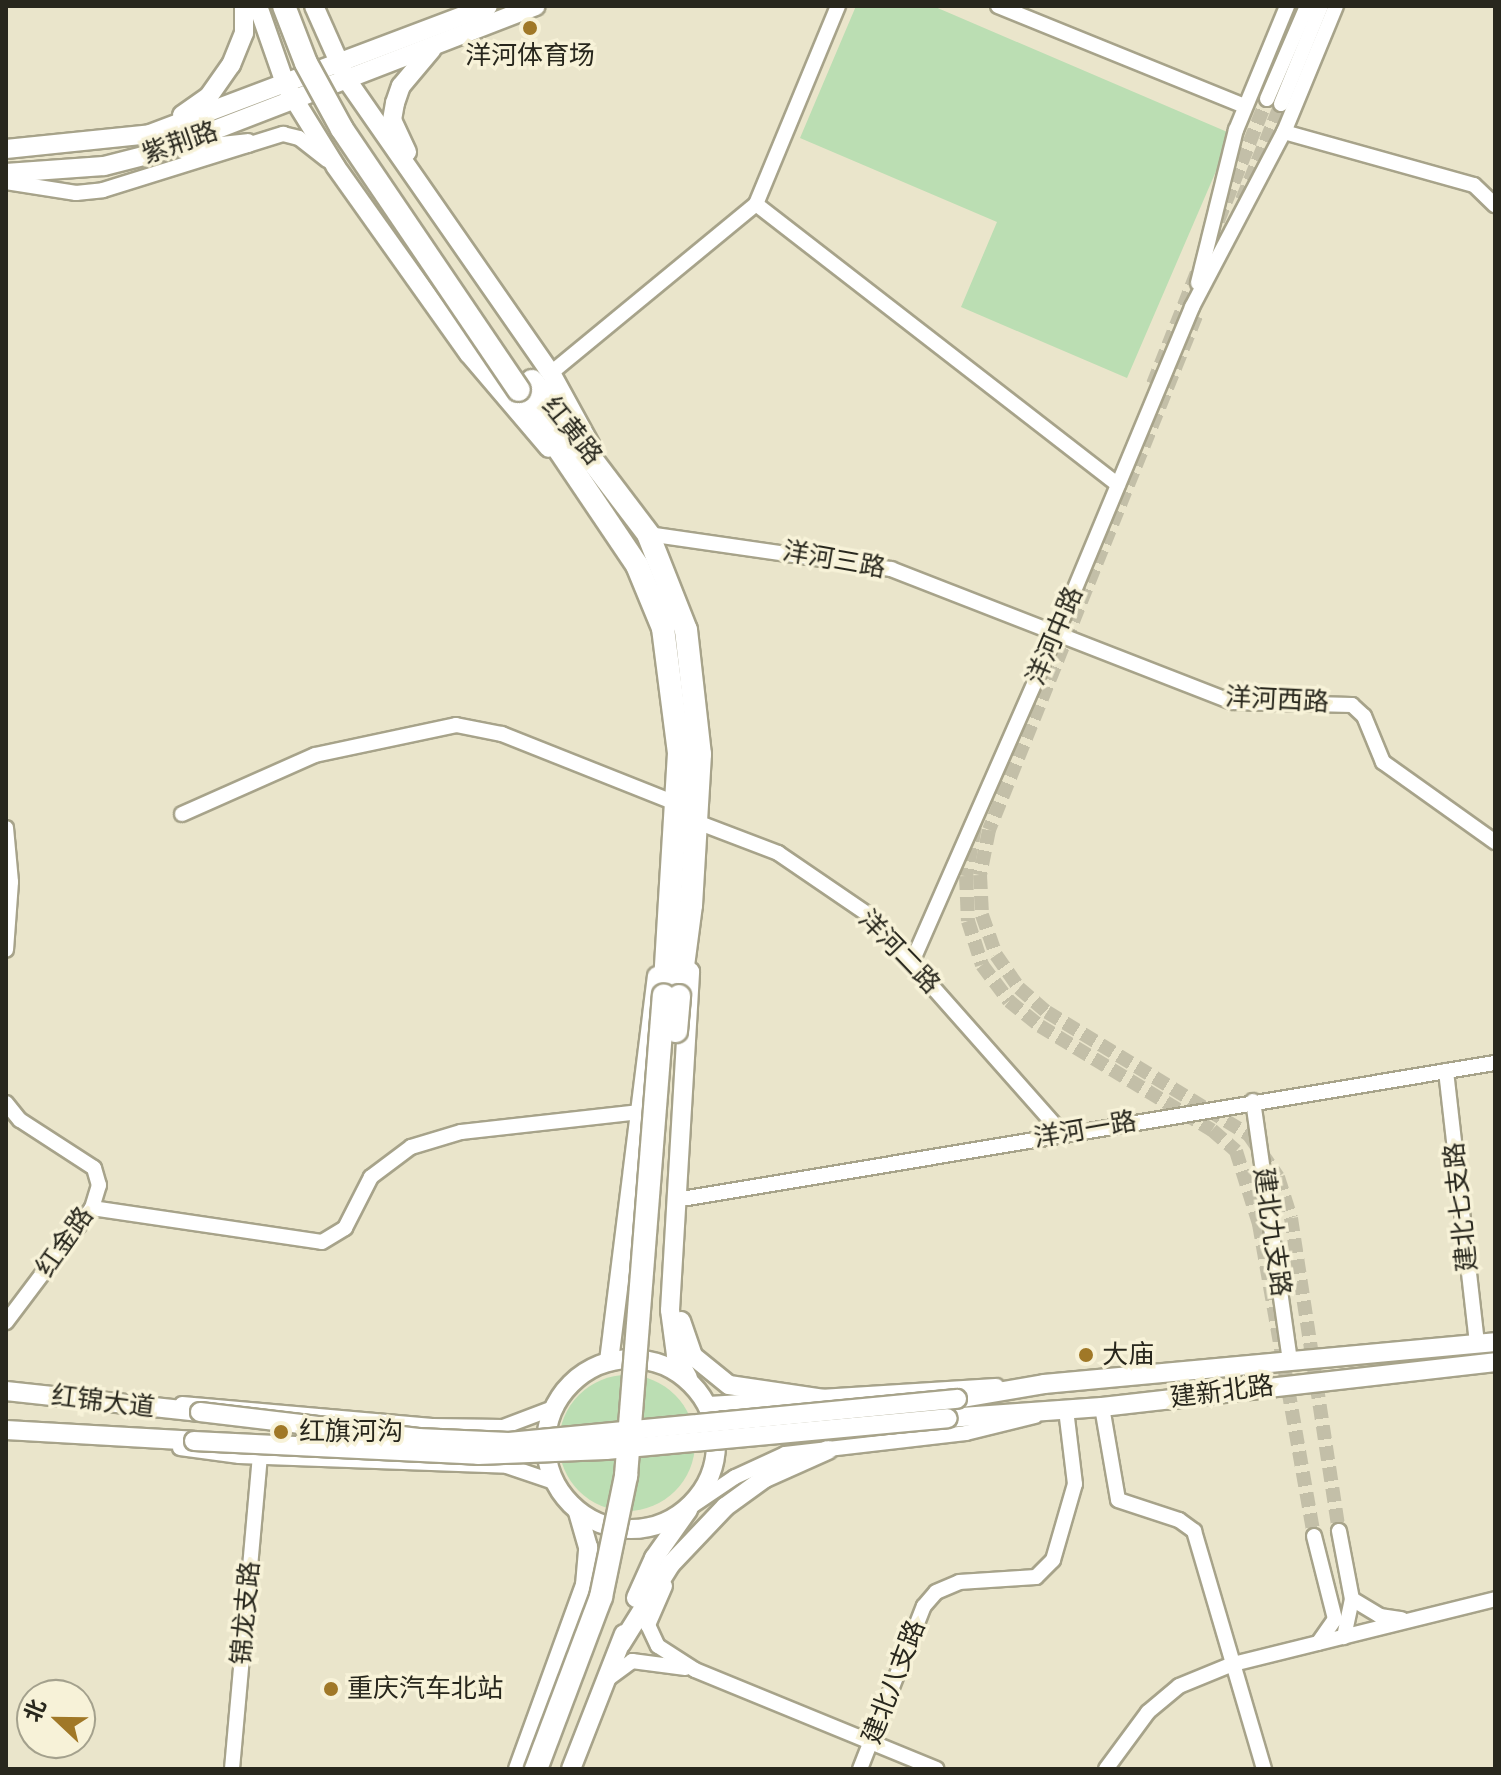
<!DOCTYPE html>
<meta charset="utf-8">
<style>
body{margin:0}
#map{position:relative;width:1501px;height:1775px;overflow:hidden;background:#eae5cb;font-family:"Nunito Sans","Noto Sans SC",sans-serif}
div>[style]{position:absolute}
.green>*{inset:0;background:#bbdeb3}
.round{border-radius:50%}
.minor-tunnel>*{height:14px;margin-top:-7px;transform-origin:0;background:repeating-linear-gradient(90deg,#c3bfa8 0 14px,transparent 0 21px)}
.roads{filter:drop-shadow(2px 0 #a7a38a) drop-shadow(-2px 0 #a7a38a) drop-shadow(0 2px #a7a38a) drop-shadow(0 -2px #a7a38a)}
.minor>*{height:14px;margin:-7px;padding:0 7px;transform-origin:7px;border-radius:7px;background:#fff}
.major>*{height:18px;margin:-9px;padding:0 9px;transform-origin:9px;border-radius:9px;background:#fff}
.major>.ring{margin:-9px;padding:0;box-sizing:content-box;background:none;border:18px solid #fff;border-radius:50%}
.highway>*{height:22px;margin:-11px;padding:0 11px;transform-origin:11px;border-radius:11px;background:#fff}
.bridges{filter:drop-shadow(2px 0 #a7a38a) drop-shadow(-2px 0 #a7a38a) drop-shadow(0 2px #a7a38a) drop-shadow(0 -2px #a7a38a)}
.major-bridge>*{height:18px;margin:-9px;padding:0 9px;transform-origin:9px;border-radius:9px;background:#fff}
.highway-bridge>*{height:22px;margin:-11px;padding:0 11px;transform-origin:11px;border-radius:11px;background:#fff}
.dots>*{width:22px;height:22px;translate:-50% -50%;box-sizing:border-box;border:4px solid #f7f2d8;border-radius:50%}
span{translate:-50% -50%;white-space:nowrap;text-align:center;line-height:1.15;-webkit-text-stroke:7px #f7f2d8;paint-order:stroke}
.poi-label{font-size:26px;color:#28271d}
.left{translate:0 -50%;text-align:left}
.street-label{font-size:26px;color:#28271d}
.frame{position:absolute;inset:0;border:8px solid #28271d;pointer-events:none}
.north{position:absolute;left:16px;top:1679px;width:80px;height:80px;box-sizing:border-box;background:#f7f2d8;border:2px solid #a4a18d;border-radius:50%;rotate:292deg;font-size:22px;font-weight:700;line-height:32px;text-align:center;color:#28271d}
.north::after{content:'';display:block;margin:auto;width:28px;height:36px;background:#a07827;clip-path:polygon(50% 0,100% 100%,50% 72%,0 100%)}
</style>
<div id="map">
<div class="green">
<i style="clip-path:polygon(856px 6px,933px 6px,1232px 134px,1127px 378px,961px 307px,997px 222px,800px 138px)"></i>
<i class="round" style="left:559px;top:1375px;width:136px;height:136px"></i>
</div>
<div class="minor-tunnel">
<i style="left:1242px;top:200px;width:104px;rotate:-67.9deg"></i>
<i style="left:1218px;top:221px;width:131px;rotate:-68.1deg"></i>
<i style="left:1196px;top:316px;width:554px;rotate:111.94deg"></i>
<i style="left:989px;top:830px;width:46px;rotate:101.3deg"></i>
<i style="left:980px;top:875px;width:40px;rotate:87.1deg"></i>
<i style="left:982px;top:915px;width:42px;rotate:70.7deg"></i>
<i style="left:996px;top:955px;width:40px;rotate:55.1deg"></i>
<i style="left:1019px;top:988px;width:37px;rotate:41deg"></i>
<i style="left:1047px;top:1012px;width:237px;rotate:31.3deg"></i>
<i style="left:1249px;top:1135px;width:51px;rotate:55.4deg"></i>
<i style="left:1278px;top:1177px;width:43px;rotate:72.4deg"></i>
<i style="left:1291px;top:1218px;width:317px;rotate:81.3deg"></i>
<i style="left:1153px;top:384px;width:123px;rotate:-68.5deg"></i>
<i style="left:975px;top:827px;width:50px;rotate:100.4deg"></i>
<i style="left:966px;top:876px;width:45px;rotate:87.5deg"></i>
<i style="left:968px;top:921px;width:46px;rotate:72.3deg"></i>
<i style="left:982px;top:965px;width:45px;rotate:53.1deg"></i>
<i style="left:1009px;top:1001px;width:40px;rotate:39deg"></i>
<i style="left:1040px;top:1026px;width:201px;rotate:31.2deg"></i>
<i style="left:1212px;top:1130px;width:32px;rotate:41deg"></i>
<i style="left:1236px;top:1151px;width:77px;rotate:72.5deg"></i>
<i style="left:1259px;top:1224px;width:317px;rotate:80deg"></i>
</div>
<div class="roads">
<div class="minor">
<i style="left:998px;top:6px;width:266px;rotate:22.1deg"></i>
<i style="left:1267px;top:99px;width:101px;rotate:-66.7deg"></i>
<i style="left:1281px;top:104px;width:106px;rotate:-67.8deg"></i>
<i style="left:1284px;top:132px;width:197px;rotate:15.6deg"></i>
<i style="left:1474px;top:185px;width:29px;rotate:44deg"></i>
<i style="left:6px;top:182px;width:71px;rotate:8.9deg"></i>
<i style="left:76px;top:193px;width:27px;rotate:-6deg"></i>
<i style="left:103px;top:190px;width:189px;rotate:-17.3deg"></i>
<i style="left:283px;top:134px;width:16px;rotate:14deg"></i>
<i style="left:299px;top:138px;width:36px;rotate:38deg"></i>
<i style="left:756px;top:204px;width:458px;rotate:37.8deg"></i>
<i style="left:1198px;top:283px;width:158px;rotate:-76.1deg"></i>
<i style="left:1236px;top:130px;width:134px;rotate:-67.6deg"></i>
<i style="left:551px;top:373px;width:266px;rotate:-39.5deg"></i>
<i style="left:756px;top:204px;width:214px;rotate:-67.5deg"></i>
<i style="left:648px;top:534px;width:246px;rotate:8.2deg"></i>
<i style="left:891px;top:569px;width:366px;rotate:21.3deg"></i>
<i style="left:1232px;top:702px;width:120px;rotate:1.4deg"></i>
<i style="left:1352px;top:705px;width:16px;rotate:43deg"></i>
<i style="left:1364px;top:716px;width:50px;rotate:67.6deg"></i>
<i style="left:1383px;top:762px;width:138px;rotate:35.5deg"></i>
<i style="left:182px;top:814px;width:145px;rotate:-23.9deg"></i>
<i style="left:315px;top:755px;width:144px;rotate:-12deg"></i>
<i style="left:456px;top:725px;width:47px;rotate:11.1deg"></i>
<i style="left:502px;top:734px;width:189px;rotate:21.7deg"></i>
<i style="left:697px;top:822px;width:87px;rotate:20.9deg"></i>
<i style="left:778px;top:853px;width:110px;rotate:34.3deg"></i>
<i style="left:869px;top:915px;width:293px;rotate:48.5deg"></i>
<i style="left:6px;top:828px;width:54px;rotate:84.7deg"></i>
<i style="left:11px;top:882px;width:68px;rotate:94.2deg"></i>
<i style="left:912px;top:962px;width:358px;rotate:-66.3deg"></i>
<i style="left:1056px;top:634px;width:354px;rotate:-67.4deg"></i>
<i style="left:1192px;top:307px;width:198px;rotate:-62.3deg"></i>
<i style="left:1284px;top:132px;width:136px;rotate:-67.6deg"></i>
<i style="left:1446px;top:1071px;width:275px;rotate:83.5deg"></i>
<i style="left:1253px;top:1101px;width:264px;rotate:81.9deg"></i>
<i style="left:6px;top:1103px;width:22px;rotate:51deg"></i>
<i style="left:20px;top:1120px;width:88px;rotate:33deg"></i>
<i style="left:94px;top:1168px;width:18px;rotate:74deg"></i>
<i style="left:99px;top:1185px;width:24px;rotate:107deg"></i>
<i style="left:92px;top:1208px;width:143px;rotate:127deg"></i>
<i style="left:676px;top:1200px;width:830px;rotate:-9.5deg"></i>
<i style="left:92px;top:1208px;width:232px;rotate:8.4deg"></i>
<i style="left:322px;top:1242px;width:27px;rotate:-31deg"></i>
<i style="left:345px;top:1228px;width:57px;rotate:-63deg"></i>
<i style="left:371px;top:1177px;width:50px;rotate:-36.9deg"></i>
<i style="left:411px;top:1147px;width:52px;rotate:-16.7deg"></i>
<i style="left:461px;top:1132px;width:180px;rotate:-6.4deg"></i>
<i style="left:182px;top:1404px;width:251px;rotate:5deg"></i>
<i style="left:432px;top:1426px;width:71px;rotate:0.8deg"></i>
<i style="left:503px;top:1427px;width:57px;rotate:-20.7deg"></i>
<i style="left:708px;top:1404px;width:289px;rotate:-3.6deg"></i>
<i style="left:1102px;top:1407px;width:94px;rotate:80.2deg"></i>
<i style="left:1118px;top:1500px;width:64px;rotate:18.2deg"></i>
<i style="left:1179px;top:1520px;width:19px;rotate:36deg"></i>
<i style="left:1194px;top:1531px;width:248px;rotate:73.6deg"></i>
<i style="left:180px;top:1448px;width:60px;rotate:7.7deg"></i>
<i style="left:239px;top:1456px;width:268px;rotate:2.1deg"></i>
<i style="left:507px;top:1466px;width:50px;rotate:18.8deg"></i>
<i style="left:689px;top:1508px;width:55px;rotate:-34deg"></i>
<i style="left:735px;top:1477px;width:55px;rotate:-24.7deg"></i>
<i style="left:785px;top:1454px;width:182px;rotate:-6.6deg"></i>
<i style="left:966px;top:1433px;width:71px;rotate:-13.8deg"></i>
<i style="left:1339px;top:1531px;width:69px;rotate:79.2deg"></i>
<i style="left:1352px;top:1599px;width:39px;rotate:102deg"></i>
<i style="left:1314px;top:1536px;width:86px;rotate:75.8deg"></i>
<i style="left:1335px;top:1619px;width:29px;rotate:125deg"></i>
<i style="left:665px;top:1586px;width:43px;rotate:113.6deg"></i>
<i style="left:648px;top:1625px;width:23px;rotate:65deg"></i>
<i style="left:658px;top:1646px;width:44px;rotate:33deg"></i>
<i style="left:695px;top:1670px;width:261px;rotate:22.3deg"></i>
<i style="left:1352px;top:1599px;width:33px;rotate:31deg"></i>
<i style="left:1380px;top:1616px;width:22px;rotate:8deg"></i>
<i style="left:609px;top:1678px;width:29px;rotate:-36deg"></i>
<i style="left:632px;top:1661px;width:54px;rotate:7.4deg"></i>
<i style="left:232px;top:1769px;width:313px;rotate:-84.9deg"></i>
<i style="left:860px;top:1769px;width:175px;rotate:-68.6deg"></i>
<i style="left:924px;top:1606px;width:18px;rotate:-49deg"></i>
<i style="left:936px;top:1592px;width:25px;rotate:-23deg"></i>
<i style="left:959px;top:1582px;width:77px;rotate:-3.7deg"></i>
<i style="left:1036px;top:1577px;width:24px;rotate:-45deg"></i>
<i style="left:1053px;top:1560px;width:79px;rotate:-73.9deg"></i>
<i style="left:1075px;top:1484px;width:75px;rotate:-96.9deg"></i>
<i style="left:1106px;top:1769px;width:71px;rotate:-53.6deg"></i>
<i style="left:1148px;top:1712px;width:40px;rotate:-40deg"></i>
<i style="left:1179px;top:1686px;width:58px;rotate:-22.2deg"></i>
<i style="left:1233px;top:1664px;width:270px;rotate:-13.9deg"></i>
</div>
<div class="major">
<i style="left:258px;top:6px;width:85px;rotate:70.7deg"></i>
<i style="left:286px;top:86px;width:95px;rotate:58.3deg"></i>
<i style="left:336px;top:167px;width:229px;rotate:54.6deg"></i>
<i style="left:469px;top:354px;width:123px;rotate:49.6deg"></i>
<i style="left:314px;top:6px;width:81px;rotate:66deg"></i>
<i style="left:347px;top:80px;width:357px;rotate:55.2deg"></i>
<i style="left:551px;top:373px;width:83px;rotate:61.3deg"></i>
<i style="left:182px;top:115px;width:33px;rotate:-35deg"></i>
<i style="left:209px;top:96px;width:38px;rotate:-55deg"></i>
<i style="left:231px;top:65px;width:35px;rotate:-68deg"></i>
<i style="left:244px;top:33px;width:27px;rotate:-90deg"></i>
<i style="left:6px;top:149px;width:145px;rotate:-5.9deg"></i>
<i style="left:150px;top:134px;width:361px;rotate:-20.7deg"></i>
<i style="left:185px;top:150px;width:63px;rotate:-6.3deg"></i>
<i style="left:407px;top:152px;width:35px;rotate:-115deg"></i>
<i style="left:392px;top:120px;width:17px;rotate:-80deg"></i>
<i style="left:395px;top:103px;width:18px;rotate:-71deg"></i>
<i style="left:401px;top:86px;width:48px;rotate:-50deg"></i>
<i style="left:6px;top:173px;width:98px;rotate:-4.1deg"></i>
<i style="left:104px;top:166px;width:53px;rotate:-14.3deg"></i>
<i style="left:155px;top:153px;width:408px;rotate:-21.1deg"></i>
<i style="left:681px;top:1321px;width:37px;rotate:71deg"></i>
<i style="left:693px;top:1356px;width:46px;rotate:38.9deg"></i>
<i style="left:729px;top:1385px;width:96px;rotate:8.4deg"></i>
<i class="ring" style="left:546px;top:1359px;width:152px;height:152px"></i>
<i style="left:609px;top:1361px;width:388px;rotate:-82.9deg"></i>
<i style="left:688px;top:1378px;width:26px;rotate:-118deg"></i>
<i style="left:676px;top:1355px;width:45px;rotate:-97.6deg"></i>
<i style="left:670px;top:1310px;width:339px;rotate:-86.6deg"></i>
<i style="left:6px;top:1391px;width:195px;rotate:6.2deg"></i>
<i style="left:957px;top:1399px;width:88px;rotate:-9.8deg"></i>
<i style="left:1044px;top:1384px;width:453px;rotate:-5.3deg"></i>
<i style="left:948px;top:1418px;width:154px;rotate:-4.1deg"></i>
<i style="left:1102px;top:1407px;width:396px;rotate:-6.5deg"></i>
<i style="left:6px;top:1430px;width:188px;rotate:3.3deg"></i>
<i style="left:636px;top:1598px;width:44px;rotate:-65.8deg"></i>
<i style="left:654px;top:1558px;width:59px;rotate:-54.7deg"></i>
<i style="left:621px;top:1644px;width:94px;rotate:-58deg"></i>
<i style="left:671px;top:1564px;width:79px;rotate:-46.5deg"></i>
<i style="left:725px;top:1507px;width:49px;rotate:-35.9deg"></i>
<i style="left:765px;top:1478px;width:69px;rotate:-24deg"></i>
<i style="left:518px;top:1769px;width:196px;rotate:-70deg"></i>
<i style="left:585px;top:1585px;width:38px;rotate:-85deg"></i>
<i style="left:588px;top:1547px;width:37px;rotate:-106deg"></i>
<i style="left:571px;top:1769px;width:145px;rotate:-68.6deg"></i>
</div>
<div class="highway">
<i style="left:532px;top:381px;width:192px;rotate:52.8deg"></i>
<i style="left:648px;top:534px;width:103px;rotate:68.4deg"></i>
<i style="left:686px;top:630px;width:125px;rotate:83.6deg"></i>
<i style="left:700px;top:754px;width:151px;rotate:93.4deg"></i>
<i style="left:691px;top:905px;width:92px;rotate:97.5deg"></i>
<i style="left:519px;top:390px;width:211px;rotate:56deg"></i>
<i style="left:637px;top:565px;width:68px;rotate:67.6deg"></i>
<i style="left:663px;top:628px;width:126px;rotate:82.7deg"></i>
<i style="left:679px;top:753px;width:243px;rotate:93.5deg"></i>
</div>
</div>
<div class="bridges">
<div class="major-bridge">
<i style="left:200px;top:1412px;width:220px;rotate:6.8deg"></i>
<i style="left:418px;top:1438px;width:91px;rotate:2.5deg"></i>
<i style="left:509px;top:1442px;width:450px;rotate:-5.5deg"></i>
<i style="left:194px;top:1441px;width:284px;rotate:2.8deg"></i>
<i style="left:478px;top:1455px;width:128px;rotate:-2.2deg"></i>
<i style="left:606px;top:1450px;width:343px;rotate:-5.3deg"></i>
</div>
<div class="highway-bridge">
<i style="left:284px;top:6px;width:61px;rotate:68.9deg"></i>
<i style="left:306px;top:63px;width:75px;rotate:61.4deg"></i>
<i style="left:342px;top:129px;width:315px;rotate:55.9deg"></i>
<i style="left:676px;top:1031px;width:35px;rotate:-85deg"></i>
<i style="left:536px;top:1769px;width:184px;rotate:-69.3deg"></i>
<i style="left:601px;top:1597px;width:124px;rotate:-78.3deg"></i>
<i style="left:626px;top:1476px;width:482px;rotate:-85.5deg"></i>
</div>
</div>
<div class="dots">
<i style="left:530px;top:28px;background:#a07827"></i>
<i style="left:1086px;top:1355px;background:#a07827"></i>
<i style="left:281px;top:1432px;background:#a07827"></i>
<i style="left:331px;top:1689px;background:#a07827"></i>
</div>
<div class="poi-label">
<span style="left:530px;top:56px">洋河体育场</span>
<span class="left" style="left:1102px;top:1355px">大庙</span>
<span class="left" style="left:299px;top:1432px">红旗河沟</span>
<span class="left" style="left:347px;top:1689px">重庆汽车北站</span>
</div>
<div class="street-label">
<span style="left:180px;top:143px;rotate:-19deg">紫荆路</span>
<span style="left:572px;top:431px;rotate:51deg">红黄路</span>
<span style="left:834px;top:560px;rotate:10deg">洋河三路</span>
<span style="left:1055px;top:636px;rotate:-67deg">洋河中路</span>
<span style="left:1277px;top:700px;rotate:3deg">洋河西路</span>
<span style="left:899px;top:952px;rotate:46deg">洋河二路</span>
<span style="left:1085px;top:1130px;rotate:-10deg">洋河一路</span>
<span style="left:1461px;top:1207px;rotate:-96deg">建北七支路</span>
<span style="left:1272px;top:1232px;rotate:82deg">建北九支路</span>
<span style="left:65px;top:1242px;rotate:-55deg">红金路</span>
<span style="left:1222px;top:1392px;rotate:-7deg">建新北路</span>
<span style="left:103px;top:1402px;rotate:7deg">红锦大道</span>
<span style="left:246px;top:1613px;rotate:-85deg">锦龙支路</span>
<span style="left:894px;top:1682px;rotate:-69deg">建北八支路</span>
</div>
<div class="frame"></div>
<div class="north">北</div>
</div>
